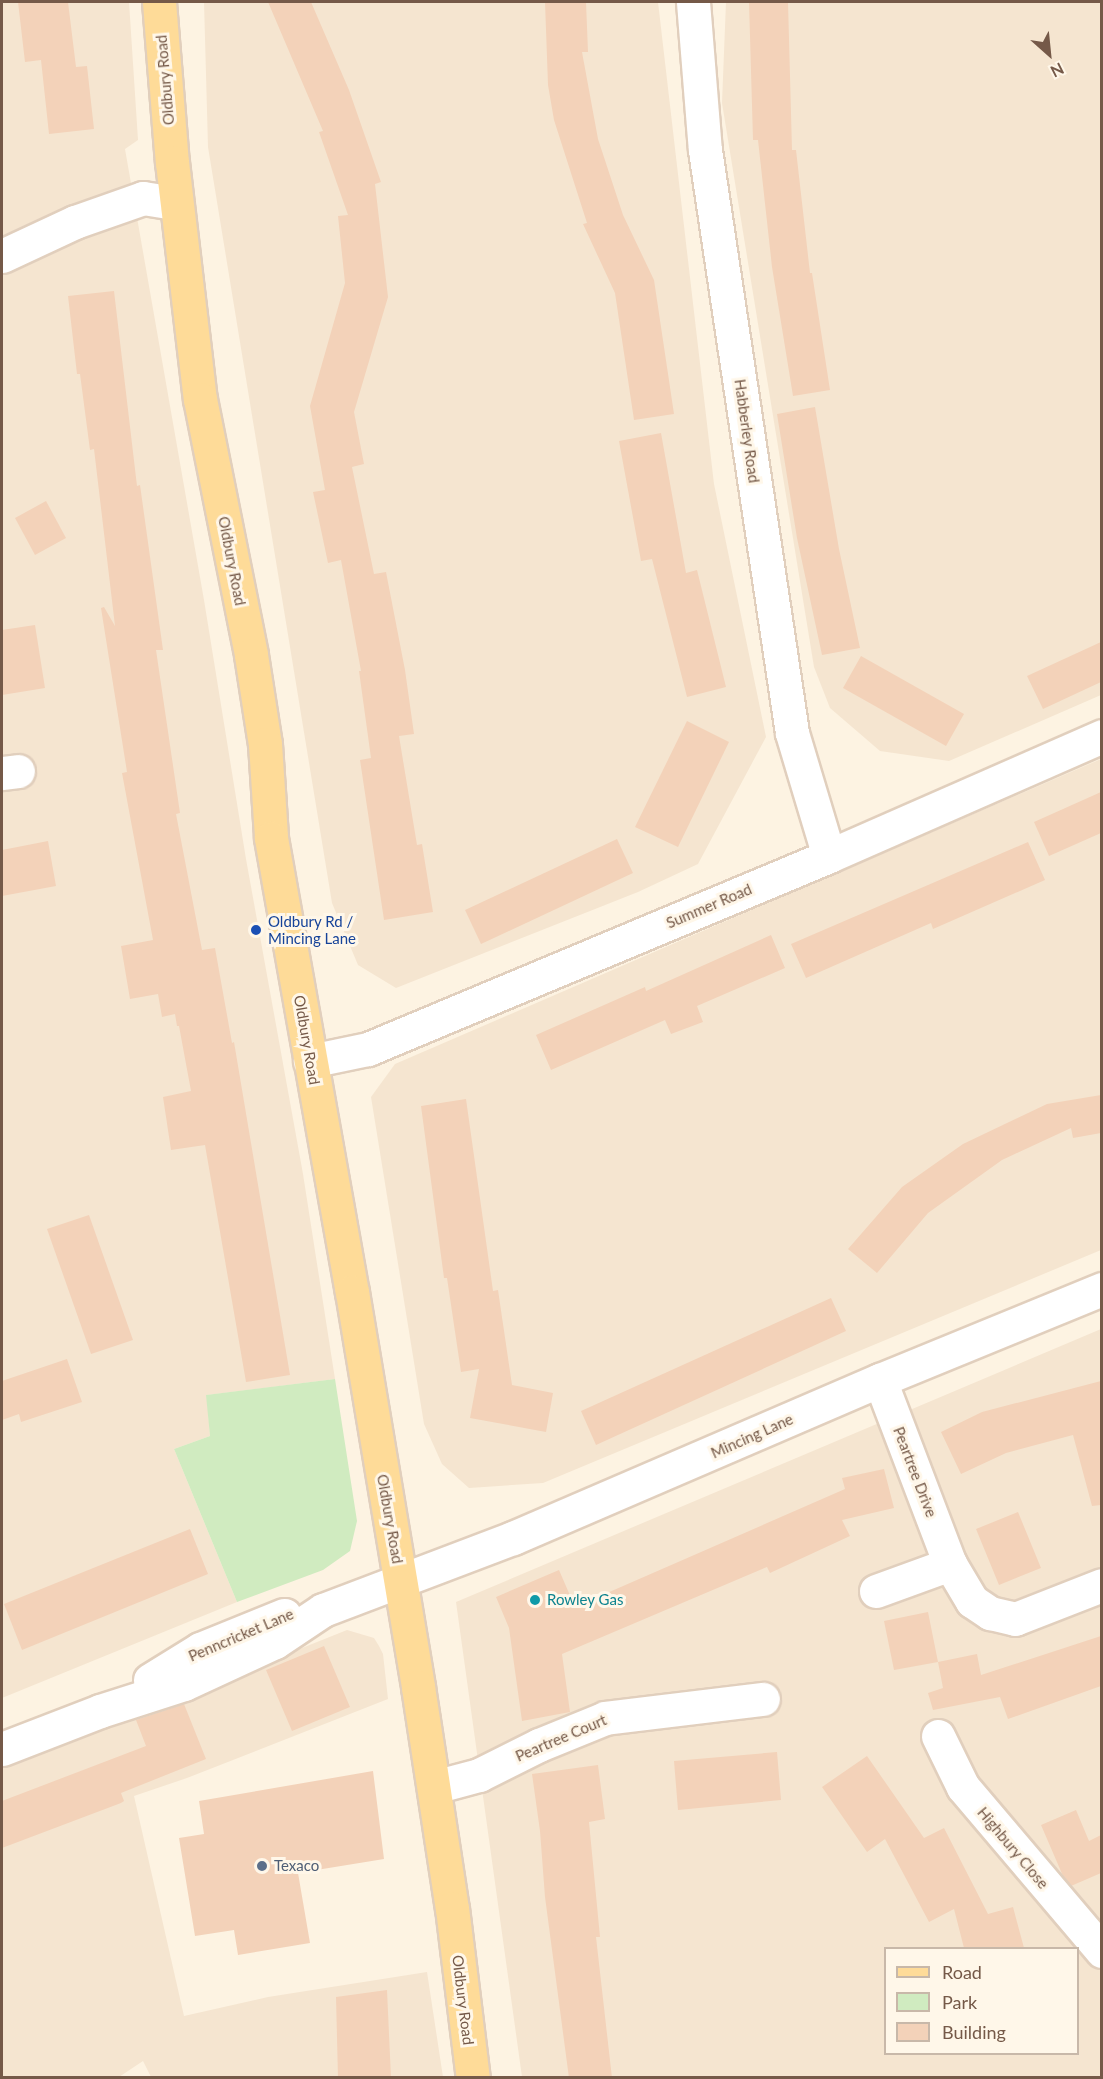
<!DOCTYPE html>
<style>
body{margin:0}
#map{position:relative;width:1103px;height:2079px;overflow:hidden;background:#fdf3e2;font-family:Lato,sans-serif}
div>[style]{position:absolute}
.residential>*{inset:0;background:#f5e5d0}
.green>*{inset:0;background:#d0ebc0}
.building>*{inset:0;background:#f3d2b9}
.roads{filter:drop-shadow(2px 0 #e1cfbd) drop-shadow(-2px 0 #e1cfbd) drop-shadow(0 2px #e1cfbd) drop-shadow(0 -2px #e1cfbd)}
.street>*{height:33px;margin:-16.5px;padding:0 16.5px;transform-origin:16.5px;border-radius:16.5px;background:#fff}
.secondary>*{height:33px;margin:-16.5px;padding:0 16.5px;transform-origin:16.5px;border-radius:16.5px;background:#fff}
.primary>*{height:33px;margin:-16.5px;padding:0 16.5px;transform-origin:16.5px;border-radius:16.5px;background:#fedb98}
.dots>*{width:16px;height:16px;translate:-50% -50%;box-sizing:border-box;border:3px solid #fff7e9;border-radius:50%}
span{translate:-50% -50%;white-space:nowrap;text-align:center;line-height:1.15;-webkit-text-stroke:6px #fff7e9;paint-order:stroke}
.street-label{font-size:15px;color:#755948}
.transit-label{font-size:15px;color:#164399}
.left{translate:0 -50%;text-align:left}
.culture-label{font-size:15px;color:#0d838f}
.service-label{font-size:15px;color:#4e5e75}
.frame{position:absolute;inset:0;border:3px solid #755948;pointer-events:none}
.legend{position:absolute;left:884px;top:1947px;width:195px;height:108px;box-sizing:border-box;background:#fff7e9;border:2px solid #c8b8a9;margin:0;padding:8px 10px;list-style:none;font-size:18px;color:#755948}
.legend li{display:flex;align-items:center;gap:12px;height:30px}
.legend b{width:30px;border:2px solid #c8b8a9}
.north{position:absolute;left:1019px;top:24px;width:60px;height:60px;-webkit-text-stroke:4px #fff7e9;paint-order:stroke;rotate:153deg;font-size:16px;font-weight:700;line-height:24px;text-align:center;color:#755948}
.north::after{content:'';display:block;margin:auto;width:21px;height:27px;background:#755948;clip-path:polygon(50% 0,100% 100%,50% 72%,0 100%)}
</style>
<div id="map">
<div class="residential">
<i style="clip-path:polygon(2px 2px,129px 2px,138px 140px,125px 149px,204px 600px,246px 859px,303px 1174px,335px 1379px,207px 1395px,210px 1436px,174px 1449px,237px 1602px,2px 1698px)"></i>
<i style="clip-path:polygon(204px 2px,658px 2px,714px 484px,766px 737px,698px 864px,638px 892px,396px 988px,358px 965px,332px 903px,208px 147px)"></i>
<i style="clip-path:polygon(726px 2px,1101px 2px,1101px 695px,949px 761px,880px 751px,830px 708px,814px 667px,722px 103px)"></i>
<i style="clip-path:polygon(1101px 759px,1101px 1250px,543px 1483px,469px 1488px,442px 1464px,424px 1424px,371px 1097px,395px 1064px)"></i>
<i style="clip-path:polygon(evenodd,1101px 1329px,1101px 2077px,522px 2077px,456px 1602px,1101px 1329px,886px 1948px,1078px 1948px,1078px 2054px,886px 2054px,886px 1948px)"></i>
<i style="clip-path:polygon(347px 1630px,374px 1638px,379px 1646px,383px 1654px,388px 1699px,187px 1778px,134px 1796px,184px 2016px,268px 1997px,427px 1972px,443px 2077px,151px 2077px,143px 2061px,119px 2077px,2px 2078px,2px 1768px)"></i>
</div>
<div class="green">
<i style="clip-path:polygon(335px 1379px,357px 1521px,350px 1551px,323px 1570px,237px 1602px,174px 1449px,210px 1436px,206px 1395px)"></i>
</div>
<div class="building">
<i style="clip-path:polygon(18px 2px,68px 2px,76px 67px,87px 66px,94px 129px,49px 134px,41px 60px,25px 62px)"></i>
<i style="clip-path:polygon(268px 2px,311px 2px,349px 90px,381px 182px,375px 184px,388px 297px,354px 412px,364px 464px,352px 467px,374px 574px,386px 572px,405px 670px,414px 734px,399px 736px,417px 845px,422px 844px,433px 912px,384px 920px,360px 760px,371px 758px,359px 671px,361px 671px,341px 560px,328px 563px,313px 492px,325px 490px,310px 406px,345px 283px,338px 216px,348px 215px,319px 132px,323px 131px)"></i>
<i style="clip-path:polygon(545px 2px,586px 2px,588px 52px,582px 52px,598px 139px,623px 215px,654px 280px,674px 414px,634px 420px,615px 293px,583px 224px,587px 223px,554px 120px,548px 85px)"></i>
<i style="clip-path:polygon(749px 2px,788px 2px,792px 150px,796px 150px,810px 273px,812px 273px,830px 390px,793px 396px,772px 267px,758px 140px,753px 140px)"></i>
<i style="clip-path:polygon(114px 291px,137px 486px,140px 485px,163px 650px,156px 650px,180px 813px,176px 814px,202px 950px,215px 948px,232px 1043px,234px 1042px,290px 1375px,246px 1382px,205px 1145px,171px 1150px,163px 1097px,191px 1091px,179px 1026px,177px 1026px,175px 1014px,162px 1017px,158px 994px,130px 999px,121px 946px,153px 940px,122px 773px,127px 772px,101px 608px,104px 607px,115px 626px,94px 449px,90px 450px,80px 374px,77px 374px,68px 296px)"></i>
<i style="clip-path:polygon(815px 407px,839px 549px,860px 648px,822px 655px,797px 538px,777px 414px)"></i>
<i style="clip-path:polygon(661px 433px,686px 573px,697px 570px,726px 687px,687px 697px,652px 559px,641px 561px,619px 441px)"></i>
<i style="clip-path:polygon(46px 501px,66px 538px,35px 555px,15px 518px)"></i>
<i style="clip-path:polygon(35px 625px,45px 688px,2px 695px,2px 630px)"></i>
<i style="clip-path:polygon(1101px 642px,1101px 682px,1043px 709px,1027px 676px)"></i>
<i style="clip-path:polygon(861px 656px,964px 714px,946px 746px,843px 688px)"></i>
<i style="clip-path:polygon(687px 721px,729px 742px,678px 847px,635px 827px)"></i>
<i style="clip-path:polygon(1101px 792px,1101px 833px,1049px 856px,1034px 822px)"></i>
<i style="clip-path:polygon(617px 839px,633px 873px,481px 944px,465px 910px)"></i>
<i style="clip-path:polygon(48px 841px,56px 886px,2px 896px,2px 850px)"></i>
<i style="clip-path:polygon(1028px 842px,1045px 880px,933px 929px,931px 923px,806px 978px,791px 944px)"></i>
<i style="clip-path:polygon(771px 935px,785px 968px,697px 1006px,703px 1022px,671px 1034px,665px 1020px,551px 1070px,536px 1035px,645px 987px,646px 991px)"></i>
<i style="clip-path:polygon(1101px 1095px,1101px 1133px,1073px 1138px,1071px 1128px,1002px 1160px,928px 1213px,877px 1273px,848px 1249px,902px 1187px,963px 1144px,1047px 1104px)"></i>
<i style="clip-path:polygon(466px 1099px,493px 1291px,498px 1290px,512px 1385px,553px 1393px,546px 1432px,470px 1418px,479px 1369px,461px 1372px,447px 1278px,444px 1278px,421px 1106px)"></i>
<i style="clip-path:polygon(89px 1215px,133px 1340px,91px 1354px,47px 1229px)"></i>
<i style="clip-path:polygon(831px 1298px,846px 1331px,596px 1445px,581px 1411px)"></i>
<i style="clip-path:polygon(67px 1359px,82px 1402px,21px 1422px,19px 1414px,2px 1420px,2px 1381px)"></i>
<i style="clip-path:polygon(1101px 1381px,1101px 1505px,1092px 1506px,1073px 1435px,1006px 1453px,961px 1474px,941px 1432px,982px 1412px)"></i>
<i style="clip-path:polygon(884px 1469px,894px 1508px,842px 1520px,850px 1536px,770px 1573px,767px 1567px,562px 1654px,570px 1712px,522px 1721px,509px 1628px,496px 1597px,559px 1570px,575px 1607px,845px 1489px,842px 1478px)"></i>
<i style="clip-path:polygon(1018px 1512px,1041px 1568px,999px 1585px,976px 1529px)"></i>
<i style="clip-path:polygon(190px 1529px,208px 1574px,22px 1650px,4px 1604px)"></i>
<i style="clip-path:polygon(928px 1612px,938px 1662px,894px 1670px,884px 1621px)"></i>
<i style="clip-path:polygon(1101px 1636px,1101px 1686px,1008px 1719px,1000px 1697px,933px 1710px,928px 1693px,943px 1688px,938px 1662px,977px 1654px,981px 1675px)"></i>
<i style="clip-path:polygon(324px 1646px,350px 1707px,292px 1731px,266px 1670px)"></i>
<i style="clip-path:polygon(184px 1704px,206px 1759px,121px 1793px,124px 1801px,121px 1803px,2px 1848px,2px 1801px,146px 1746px,136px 1720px)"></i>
<i style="clip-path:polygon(777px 1752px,781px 1800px,678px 1810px,674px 1761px)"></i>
<i style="clip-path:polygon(867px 1756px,924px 1838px,944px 1828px,988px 1914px,1013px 1907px,1024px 1948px,964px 1948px,954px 1909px,929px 1922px,885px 1839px,867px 1852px,822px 1787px)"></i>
<i style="clip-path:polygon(598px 1765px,605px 1819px,589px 1822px,600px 1937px,596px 1937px,612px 2078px,569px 2078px,545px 1897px,540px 1831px,532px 1774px)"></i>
<i style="clip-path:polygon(373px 1771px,384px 1859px,298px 1873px,310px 1943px,238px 1955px,234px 1930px,195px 1936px,179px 1838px,204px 1834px,199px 1801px)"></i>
<i style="clip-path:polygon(1076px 1810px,1089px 1841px,1101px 1835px,1101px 1873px,1071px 1886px,1063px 1876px,1041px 1825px)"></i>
<i style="clip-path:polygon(387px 1990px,391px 2078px,338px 2078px,336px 1997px)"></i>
</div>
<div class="roads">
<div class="street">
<i style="left:693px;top:2px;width:148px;rotate:85.4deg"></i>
<i style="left:705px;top:150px;width:589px;rotate:81.51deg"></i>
<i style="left:792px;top:733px;width:128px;rotate:73.3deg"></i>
<i style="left:2px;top:256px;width:81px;rotate:-25deg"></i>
<i style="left:75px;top:222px;width:72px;rotate:-19.4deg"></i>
<i style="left:143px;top:198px;width:33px;rotate:9deg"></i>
<i style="left:2px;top:773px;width:16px;rotate:-7deg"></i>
<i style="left:310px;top:1061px;width:59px;rotate:-11.7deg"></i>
<i style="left:368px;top:1049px;width:500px;rotate:-22.7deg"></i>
<i style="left:829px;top:856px;width:298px;rotate:-23.7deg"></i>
<i style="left:880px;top:1380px;width:197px;rotate:69.2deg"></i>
<i style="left:950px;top:1564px;width:43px;rotate:59.3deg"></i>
<i style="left:972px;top:1601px;width:22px;rotate:34deg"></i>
<i style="left:990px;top:1613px;width:26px;rotate:13deg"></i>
<i style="left:1015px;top:1619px;width:93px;rotate:-21.3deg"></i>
<i style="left:876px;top:1591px;width:79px;rotate:-20deg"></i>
<i style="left:938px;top:1736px;width:57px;rotate:63.9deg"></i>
<i style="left:963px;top:1787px;width:215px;rotate:49.7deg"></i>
<i style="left:434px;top:1787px;width:47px;rotate:-14.9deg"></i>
<i style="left:479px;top:1775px;width:67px;rotate:-26.6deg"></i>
<i style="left:539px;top:1745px;width:71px;rotate:-22.2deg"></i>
<i style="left:605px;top:1718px;width:159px;rotate:-6.9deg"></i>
</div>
<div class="secondary">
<i style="left:150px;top:1680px;width:59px;rotate:-31.8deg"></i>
<i style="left:200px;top:1649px;width:91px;rotate:-22deg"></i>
<i style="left:2px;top:1749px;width:105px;rotate:-21.2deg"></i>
<i style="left:100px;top:1711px;width:88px;rotate:-17.8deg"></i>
<i style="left:184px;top:1684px;width:100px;rotate:-24.8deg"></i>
<i style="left:275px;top:1642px;width:58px;rotate:-33.7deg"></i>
<i style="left:323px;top:1610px;width:203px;rotate:-20.8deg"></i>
<i style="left:513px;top:1538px;width:400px;rotate:-23.3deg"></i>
<i style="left:880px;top:1380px;width:240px;rotate:-22.3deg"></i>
</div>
<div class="primary">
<i style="left:159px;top:2px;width:161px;rotate:85.4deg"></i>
<i style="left:172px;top:162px;width:239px;rotate:83.3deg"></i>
<i style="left:200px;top:399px;width:261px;rotate:78.7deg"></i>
<i style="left:251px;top:655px;width:90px;rotate:81.1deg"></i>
<i style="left:265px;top:744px;width:94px;rotate:86.3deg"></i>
<i style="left:271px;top:838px;width:461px;rotate:79.9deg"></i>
<i style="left:352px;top:1292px;width:400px;rotate:80.5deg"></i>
<i style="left:418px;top:1687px;width:224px;rotate:81.3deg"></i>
<i style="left:452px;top:1908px;width:171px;rotate:83deg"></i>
</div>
</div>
<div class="dots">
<i style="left:256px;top:930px;background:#1a4fb4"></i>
<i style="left:535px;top:1600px;background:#0f9aa8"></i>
<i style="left:262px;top:1866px;background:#5c6f8a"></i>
</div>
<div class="street-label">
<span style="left:165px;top:80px;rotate:-95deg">Oldbury Road</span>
<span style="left:747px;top:431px;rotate:82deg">Habberley Road</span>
<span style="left:232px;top:561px;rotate:79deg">Oldbury Road</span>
<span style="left:709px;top:906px;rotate:-23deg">Summer Road</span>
<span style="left:307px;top:1040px;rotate:80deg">Oldbury Road</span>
<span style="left:752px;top:1436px;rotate:-24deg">Mincing Lane</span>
<span style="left:915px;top:1472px;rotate:69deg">Peartree Drive</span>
<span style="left:390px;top:1519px;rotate:80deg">Oldbury Road</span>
<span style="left:241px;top:1635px;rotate:-23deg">Penncricket Lane</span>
<span style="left:561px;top:1738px;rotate:-23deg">Peartree Court</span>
<span style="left:1013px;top:1848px;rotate:50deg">Highbury Close</span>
<span style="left:463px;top:2000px;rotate:83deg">Oldbury Road</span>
</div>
<div class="transit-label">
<span class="left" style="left:268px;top:930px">Oldbury Rd /<br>Mincing Lane</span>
</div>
<div class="culture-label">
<span class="left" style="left:547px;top:1600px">Rowley Gas</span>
</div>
<div class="service-label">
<span class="left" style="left:274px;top:1866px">Texaco</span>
</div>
<div class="frame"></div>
<ul class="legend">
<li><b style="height:8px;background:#fedb98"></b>Road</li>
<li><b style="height:16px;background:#d0ebc0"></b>Park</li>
<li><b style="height:16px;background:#f3d2b9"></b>Building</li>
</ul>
<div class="north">N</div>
</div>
